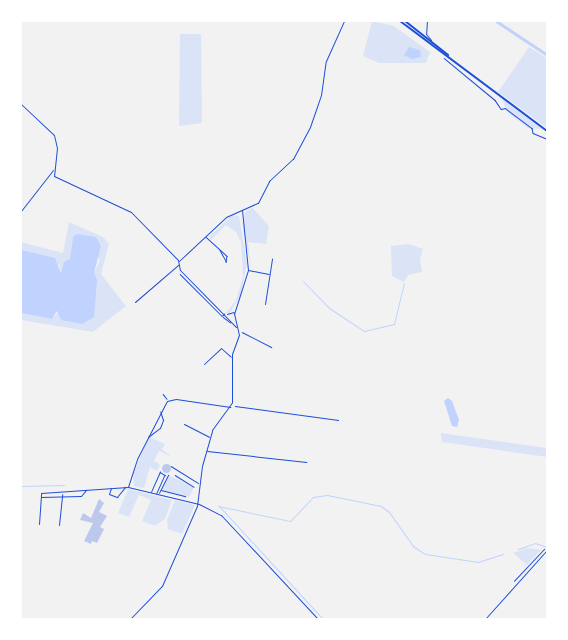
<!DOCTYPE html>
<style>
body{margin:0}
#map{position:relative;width:568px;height:640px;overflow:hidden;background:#f2f2f2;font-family:"Noto Serif",serif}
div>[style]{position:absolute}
.green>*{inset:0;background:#dbe4f7}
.water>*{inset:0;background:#bfd3fe}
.stream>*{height:1px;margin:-0.5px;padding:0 0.5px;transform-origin:0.5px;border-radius:0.5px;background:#bfd3fe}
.canal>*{height:3px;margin:-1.5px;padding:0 1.5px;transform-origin:1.5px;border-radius:1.5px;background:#bfd3fe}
.building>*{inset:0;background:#bdc9ec}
.round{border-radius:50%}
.path>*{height:0.5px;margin:-0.25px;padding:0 0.25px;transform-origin:0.25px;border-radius:0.25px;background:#1d4ed8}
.service>*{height:0.5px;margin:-0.25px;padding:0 0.25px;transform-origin:0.25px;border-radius:0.25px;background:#1d4ed8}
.pedestrian>*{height:0.5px;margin:-0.25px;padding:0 0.25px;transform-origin:0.25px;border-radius:0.25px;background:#1d4ed8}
.minor>*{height:1px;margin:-0.5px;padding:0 0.5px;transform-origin:0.5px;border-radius:0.5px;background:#1d4ed8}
.tertiary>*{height:1px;margin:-0.5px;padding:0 0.5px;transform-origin:0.5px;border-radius:0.5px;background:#1d4ed8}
.secondary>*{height:2px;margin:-1px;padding:0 1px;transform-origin:1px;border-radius:1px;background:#1d4ed8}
span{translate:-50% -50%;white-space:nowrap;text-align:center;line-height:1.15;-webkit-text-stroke:4px #fff;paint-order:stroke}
.frame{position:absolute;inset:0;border:22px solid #fff;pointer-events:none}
</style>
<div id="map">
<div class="green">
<i style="clip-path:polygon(372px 21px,394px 26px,430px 52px,426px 63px,379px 63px,363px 56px)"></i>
<i style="clip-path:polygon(180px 34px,201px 34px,202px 123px,179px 126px)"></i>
<i style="clip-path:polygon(529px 47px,547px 58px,547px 128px,498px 92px)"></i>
<i style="clip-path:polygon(502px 99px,542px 129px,528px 128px,507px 112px)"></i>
<i style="clip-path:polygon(252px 207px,269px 226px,266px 244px,248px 242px,251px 268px,242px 223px,245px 213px)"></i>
<i style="clip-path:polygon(232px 215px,239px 216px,247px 263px,241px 294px,229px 314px,226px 313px,236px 300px,243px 277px,241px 242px,236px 232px,226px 225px,211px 240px,209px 237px)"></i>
<i style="clip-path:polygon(69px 222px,103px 237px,109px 244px,101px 274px,126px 306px,93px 332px,21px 320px,21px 313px,52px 319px,94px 273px,100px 260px,73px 237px,70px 260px,62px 273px,58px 264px,21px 250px,21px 242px,63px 253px)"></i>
<i style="clip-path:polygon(409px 244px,423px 249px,420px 259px,422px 272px,408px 275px,404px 282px,392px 276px,391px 246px)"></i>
<i style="clip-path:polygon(441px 433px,547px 448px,547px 457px,442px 442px)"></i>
<i style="clip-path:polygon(149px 437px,165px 444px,162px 449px,172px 457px,159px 451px,154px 461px,160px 464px,157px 471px,150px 467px,144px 488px,134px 486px,133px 474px)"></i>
<i style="clip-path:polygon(168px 475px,194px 487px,189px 497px,161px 490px)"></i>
<i style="clip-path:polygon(128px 489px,172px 500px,165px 519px,155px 526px,142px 521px,151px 500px,139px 495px,129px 517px,118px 513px)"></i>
<i style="clip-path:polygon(175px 500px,195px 505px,182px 534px,168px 529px,167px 520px)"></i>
<i style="clip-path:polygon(526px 548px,541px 550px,527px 565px,513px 553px)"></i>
</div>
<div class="water">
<i style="clip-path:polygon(409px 47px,420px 50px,421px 57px,412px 59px,404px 55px)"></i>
<i style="clip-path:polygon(77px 234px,96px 237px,101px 246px,94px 273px,97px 280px,94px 317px,82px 324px,61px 320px,57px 311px,52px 319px,21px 313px,21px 250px,55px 258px,61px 273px,64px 262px,70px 259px,73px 237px)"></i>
<i style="clip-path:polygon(448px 398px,452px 401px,459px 420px,457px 427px,452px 426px,444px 401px)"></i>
</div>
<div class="stream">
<i style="left:303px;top:281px;width:37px;rotate:46deg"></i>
<i style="left:329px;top:308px;width:42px;rotate:33.3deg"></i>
<i style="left:364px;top:331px;width:31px;rotate:-13deg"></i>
<i style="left:394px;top:324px;width:42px;rotate:-76.3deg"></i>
<i style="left:21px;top:486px;width:43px;rotate:-1.3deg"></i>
<i style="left:218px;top:506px;width:74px;rotate:11.8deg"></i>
<i style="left:290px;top:521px;width:33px;rotate:-46deg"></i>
<i style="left:313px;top:497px;width:14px;rotate:-8deg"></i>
<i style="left:327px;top:495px;width:55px;rotate:11.5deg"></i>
<i style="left:381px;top:506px;width:10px;rotate:37deg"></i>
<i style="left:389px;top:512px;width:42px;rotate:54.8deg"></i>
<i style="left:413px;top:546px;width:14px;rotate:34deg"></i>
<i style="left:425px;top:554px;width:54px;rotate:8.6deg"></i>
<i style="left:478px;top:562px;width:26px;rotate:-18deg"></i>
<i style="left:219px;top:506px;width:154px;rotate:47.4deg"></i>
<i style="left:518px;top:549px;width:18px;rotate:-19deg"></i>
<i style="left:535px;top:543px;width:13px;rotate:18deg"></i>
</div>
<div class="canal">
<i style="left:496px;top:21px;width:61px;rotate:33.7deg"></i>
</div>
<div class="building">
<i class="round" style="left:161.5px;top:463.5px;width:9px;height:9px"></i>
<i style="clip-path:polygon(99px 499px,104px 503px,99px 512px,107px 516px,100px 527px,104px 529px,97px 543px,92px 541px,91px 544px,84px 541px,93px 523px,80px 520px,83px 513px,91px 518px)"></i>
</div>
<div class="path">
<i style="left:444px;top:58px;width:66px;rotate:39.5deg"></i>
<i style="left:495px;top:100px;width:11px;rotate:56deg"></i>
<i style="left:501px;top:109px;width:4px;rotate:-14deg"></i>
<i style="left:505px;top:108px;width:34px;rotate:37deg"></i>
<i style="left:532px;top:128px;width:5px;rotate:79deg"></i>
<i style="left:533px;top:133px;width:15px;rotate:23deg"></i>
<i style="left:242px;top:332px;width:33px;rotate:27deg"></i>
<i style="left:235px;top:406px;width:104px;rotate:7.7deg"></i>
<i style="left:514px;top:581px;width:44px;rotate:-46.8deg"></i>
</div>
<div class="service">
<i style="left:206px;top:237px;width:28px;rotate:42deg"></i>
<i style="left:227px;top:256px;width:6px;rotate:99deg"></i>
<i style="left:226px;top:262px;width:13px;rotate:-119deg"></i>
<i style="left:180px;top:274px;width:59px;rotate:45deg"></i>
<i style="left:222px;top:316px;width:3px;rotate:-45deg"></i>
<i style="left:223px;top:317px;width:9px;rotate:36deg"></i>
<i style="left:163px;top:394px;width:6px;rotate:51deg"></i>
<i style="left:171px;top:466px;width:32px;rotate:32deg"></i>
<i style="left:151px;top:492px;width:22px;rotate:-66deg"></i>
<i style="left:160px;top:472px;width:6px;rotate:31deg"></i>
<i style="left:165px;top:475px;width:20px;rotate:114deg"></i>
</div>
<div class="pedestrian">
<i style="left:175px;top:475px;width:22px;rotate:32deg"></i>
<i style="left:161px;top:490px;width:25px;rotate:14deg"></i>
<i style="left:159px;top:493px;width:20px;rotate:-63deg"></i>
</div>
<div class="minor">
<i style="left:21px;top:104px;width:45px;rotate:43.2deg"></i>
<i style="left:54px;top:135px;width:13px;rotate:77deg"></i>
<i style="left:57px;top:148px;width:28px;rotate:96deg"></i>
<i style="left:54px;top:176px;width:85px;rotate:25.1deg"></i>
<i style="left:131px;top:212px;width:67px;rotate:45.6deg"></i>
<i style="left:178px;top:260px;width:10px;rotate:79deg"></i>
<i style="left:180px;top:270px;width:80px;rotate:45.5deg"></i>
<i style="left:21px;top:211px;width:52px;rotate:-52deg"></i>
<i style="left:179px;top:261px;width:64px;rotate:-43.1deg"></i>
<i style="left:226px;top:217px;width:35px;rotate:-24deg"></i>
<i style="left:258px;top:203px;width:25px;rotate:-63deg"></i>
<i style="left:269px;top:181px;width:33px;rotate:-43deg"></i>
<i style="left:293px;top:159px;width:36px;rotate:-62deg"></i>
<i style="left:310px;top:127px;width:34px;rotate:-71deg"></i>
<i style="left:321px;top:95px;width:34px;rotate:-82deg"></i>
<i style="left:326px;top:61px;width:44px;rotate:-65.8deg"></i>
<i style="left:248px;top:270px;width:21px;rotate:11deg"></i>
<i style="left:135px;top:302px;width:57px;rotate:-40.7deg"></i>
<i style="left:265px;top:304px;width:46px;rotate:-81.2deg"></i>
<i style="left:227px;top:314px;width:7px;rotate:-16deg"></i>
<i style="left:204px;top:364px;width:23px;rotate:-43deg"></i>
<i style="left:221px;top:348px;width:13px;rotate:42deg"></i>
<i style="left:184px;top:424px;width:28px;rotate:27deg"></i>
<i style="left:148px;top:437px;width:15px;rotate:-37deg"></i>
<i style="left:160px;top:428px;width:9px;rotate:-69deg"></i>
<i style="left:163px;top:420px;width:9px;rotate:-108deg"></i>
<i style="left:207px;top:451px;width:100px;rotate:6.3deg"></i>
<i style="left:128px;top:487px;width:29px;rotate:-72deg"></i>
<i style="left:137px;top:459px;width:65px;rotate:-62.7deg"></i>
<i style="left:167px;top:401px;width:9px;rotate:-13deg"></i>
<i style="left:176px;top:399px;width:55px;rotate:8.4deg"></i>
<i style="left:111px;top:488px;width:6px;rotate:108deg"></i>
<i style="left:109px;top:494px;width:9px;rotate:21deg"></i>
<i style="left:117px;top:497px;width:13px;rotate:-51deg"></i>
<i style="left:41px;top:497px;width:40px;rotate:-1.4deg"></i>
<i style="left:81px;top:496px;width:8px;rotate:-50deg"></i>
<i style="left:39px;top:524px;width:31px;rotate:-86deg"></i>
<i style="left:41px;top:493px;width:87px;rotate:-3.9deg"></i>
<i style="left:128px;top:487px;width:73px;rotate:13.5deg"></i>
<i style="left:199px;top:504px;width:25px;rotate:27deg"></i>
<i style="left:221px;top:515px;width:142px;rotate:47deg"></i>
<i style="left:59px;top:525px;width:31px;rotate:-84deg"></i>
<i style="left:130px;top:619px;width:46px;rotate:-45.9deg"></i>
<i style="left:162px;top:586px;width:87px;rotate:-66.4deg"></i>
<i style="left:197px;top:506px;width:40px;rotate:-82.9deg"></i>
<i style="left:202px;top:466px;width:37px;rotate:-74deg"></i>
<i style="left:212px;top:430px;width:34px;rotate:-54deg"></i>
<i style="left:232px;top:402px;width:48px;rotate:-90deg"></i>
<i style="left:232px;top:354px;width:20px;rotate:-70deg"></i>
<i style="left:239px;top:335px;width:22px;rotate:-103deg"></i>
<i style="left:234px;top:314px;width:46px;rotate:-72.3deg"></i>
<i style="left:248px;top:270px;width:60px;rotate:-95.7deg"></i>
<i style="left:485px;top:619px;width:93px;rotate:-48.1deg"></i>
</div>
<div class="tertiary">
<i style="left:427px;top:21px;width:13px;rotate:94deg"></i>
<i style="left:426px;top:34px;width:8px;rotate:50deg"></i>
</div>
<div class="secondary">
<i style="left:400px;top:21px;width:184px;rotate:36.8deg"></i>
<i style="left:405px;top:21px;width:55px;rotate:38.3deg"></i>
</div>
<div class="frame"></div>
</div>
